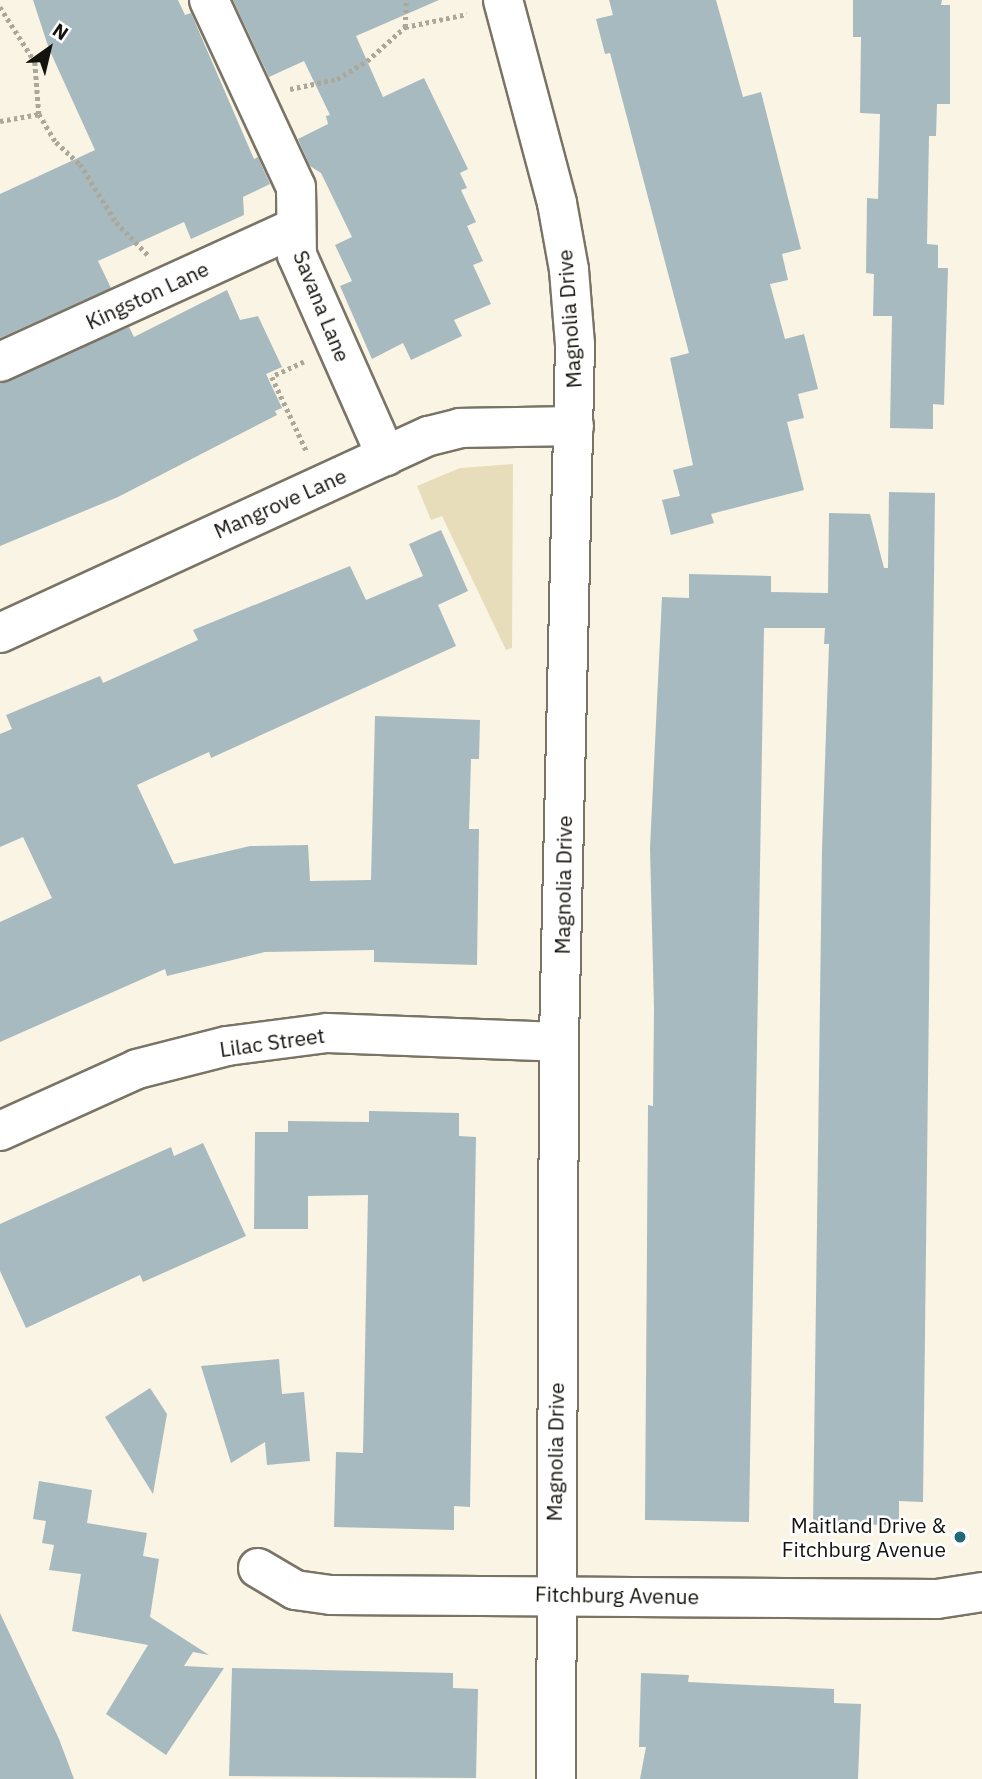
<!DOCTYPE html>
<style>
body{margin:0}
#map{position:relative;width:982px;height:1779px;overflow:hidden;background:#faf4e4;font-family:"IBM Plex Sans",sans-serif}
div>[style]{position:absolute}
.green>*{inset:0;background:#e8ddba}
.building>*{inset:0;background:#a7babf}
.path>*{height:4.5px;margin-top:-2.25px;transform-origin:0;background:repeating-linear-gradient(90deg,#aca79b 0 3.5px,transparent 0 7px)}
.roads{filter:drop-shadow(2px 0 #797465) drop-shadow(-2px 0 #797465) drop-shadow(0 2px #797465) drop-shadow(0 -2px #797465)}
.minor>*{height:38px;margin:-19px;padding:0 19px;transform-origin:19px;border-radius:19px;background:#fff}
.dots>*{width:19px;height:19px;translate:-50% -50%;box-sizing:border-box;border:4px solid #fff;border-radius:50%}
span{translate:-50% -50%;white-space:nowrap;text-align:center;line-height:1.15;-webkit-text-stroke:5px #fff;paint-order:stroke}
.street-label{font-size:21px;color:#15130d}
.poi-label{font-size:21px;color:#15130d}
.right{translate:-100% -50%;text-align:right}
.north{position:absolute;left:14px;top:14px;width:70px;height:70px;-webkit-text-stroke:5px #fff;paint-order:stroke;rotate:34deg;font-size:19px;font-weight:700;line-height:28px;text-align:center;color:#15130d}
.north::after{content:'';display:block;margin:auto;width:24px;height:32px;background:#15130d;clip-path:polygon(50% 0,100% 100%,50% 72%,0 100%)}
</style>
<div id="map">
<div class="green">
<i style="clip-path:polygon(513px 464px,512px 648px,506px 650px,442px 516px,431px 520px,417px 486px,460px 468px)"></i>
</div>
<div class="building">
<i style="clip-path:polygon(33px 0,178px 0,185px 15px,191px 13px,254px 159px,258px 157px,270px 184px,243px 197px,244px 215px,191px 239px,184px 222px,98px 261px,111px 288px,0 338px,0 194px,95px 150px,49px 49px)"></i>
<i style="clip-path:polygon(233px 0,439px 0,356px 36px,383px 97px,424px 78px,468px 169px,460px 173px,467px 188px,461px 190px,476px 222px,467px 226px,483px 261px,473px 265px,491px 304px,454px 320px,462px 336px,411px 360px,403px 343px,372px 359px,340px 286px,352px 281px,335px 245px,352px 237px,321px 173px,310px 166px,298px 139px,328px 124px,326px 116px,330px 115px,304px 61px,269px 77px)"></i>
<i style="clip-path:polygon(609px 0,716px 0,743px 97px,761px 92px,801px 249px,782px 254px,788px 280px,770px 284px,785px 339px,804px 334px,818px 389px,798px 394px,804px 418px,787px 422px,804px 490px,711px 514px,714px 523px,671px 535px,662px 500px,680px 496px,673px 470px,693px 465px,670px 358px,689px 353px,610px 53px,605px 54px,596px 19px,613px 15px)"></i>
<i style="clip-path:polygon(853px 0,942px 0,941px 5px,950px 5px,950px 104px,937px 104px,936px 136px,929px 136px,927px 244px,938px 245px,938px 268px,948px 268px,944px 405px,933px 404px,933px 429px,890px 428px,892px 316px,873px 316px,874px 274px,866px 273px,867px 198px,878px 199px,880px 114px,860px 113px,861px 37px,853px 37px)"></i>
<i style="clip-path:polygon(227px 290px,240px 320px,258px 316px,282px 367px,266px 374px,282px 408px,275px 411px,277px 415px,118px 497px,0 546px,0 384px,129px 327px,134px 337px)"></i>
<i style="clip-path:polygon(889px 492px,935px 493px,923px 1502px,899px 1501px,899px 1525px,813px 1524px,822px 850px,829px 644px,824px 644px,825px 628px,764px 628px,749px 1522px,645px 1520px,648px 1105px,653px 1106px,654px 1008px,650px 848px,662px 597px,689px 598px,689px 574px,771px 576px,771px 592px,828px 593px,829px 513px,870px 514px,884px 568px,888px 568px)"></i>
<i style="clip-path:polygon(441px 530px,468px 591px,438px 605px,456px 646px,211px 758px,209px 752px,137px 785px,174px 864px,250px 846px,308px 845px,310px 881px,371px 880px,375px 716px,480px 720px,479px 759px,471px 759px,469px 829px,479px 829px,477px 965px,374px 962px,374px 950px,265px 952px,167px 976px,165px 969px,0 1042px,0 922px,52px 898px,23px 837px,0 847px,0 734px,12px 729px,6px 715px,100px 676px,103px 683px,198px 640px,193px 630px,350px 566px,366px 600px,423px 576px,409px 544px)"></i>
<i style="clip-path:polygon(369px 1111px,459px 1113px,459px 1136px,476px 1137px,470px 1507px,454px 1506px,454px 1530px,334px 1527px,336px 1452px,363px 1453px,368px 1195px,308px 1196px,308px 1229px,254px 1229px,255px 1132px,288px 1132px,288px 1121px,369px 1122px)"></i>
<i style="clip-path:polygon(203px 1143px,246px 1236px,143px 1282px,140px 1275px,26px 1328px,0 1271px,0 1224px,171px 1147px,174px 1156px)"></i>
<i style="clip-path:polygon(279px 1359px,282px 1394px,304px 1392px,310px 1461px,267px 1465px,265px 1442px,231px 1463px,201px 1366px)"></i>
<i style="clip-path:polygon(150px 1388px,167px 1414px,153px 1494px,105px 1417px)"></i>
<i style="clip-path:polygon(39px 1481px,92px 1490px,87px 1523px,147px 1533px,143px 1556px,159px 1559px,150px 1617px,209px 1655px,193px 1652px,184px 1666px,224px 1668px,166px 1755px,106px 1714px,148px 1645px,72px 1631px,81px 1574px,49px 1570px,54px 1545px,42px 1543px,46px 1521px,33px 1519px)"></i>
<i style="clip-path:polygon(0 1613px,59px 1739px,74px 1779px,0 1779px)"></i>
<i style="clip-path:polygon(232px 1668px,453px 1673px,453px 1688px,478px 1689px,476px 1778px,229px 1776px)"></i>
<i style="clip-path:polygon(641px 1673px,689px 1675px,688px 1682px,834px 1689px,834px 1703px,861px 1704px,858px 1779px,640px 1779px,646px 1747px,639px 1747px)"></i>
</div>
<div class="path">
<i style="left:0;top:7px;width:65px;rotate:57.5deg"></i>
<i style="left:35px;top:62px;width:52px;rotate:85.6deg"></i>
<i style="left:39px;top:114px;width:33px;rotate:59deg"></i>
<i style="left:56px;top:142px;width:33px;rotate:43deg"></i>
<i style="left:80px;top:164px;width:68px;rotate:58.2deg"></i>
<i style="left:116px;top:222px;width:46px;rotate:45.9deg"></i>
<i style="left:405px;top:27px;width:27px;rotate:-88deg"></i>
<i style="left:290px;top:89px;width:48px;rotate:-12deg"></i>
<i style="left:337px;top:79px;width:35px;rotate:-31deg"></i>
<i style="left:367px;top:61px;width:51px;rotate:-41.8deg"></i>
<i style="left:405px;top:27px;width:63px;rotate:-11.8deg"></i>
<i style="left:0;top:121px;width:40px;rotate:-10deg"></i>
<i style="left:304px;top:362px;width:35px;rotate:155deg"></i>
<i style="left:272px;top:377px;width:83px;rotate:65deg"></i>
</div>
<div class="roads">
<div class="minor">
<i style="left:209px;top:0;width:206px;rotate:65.1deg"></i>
<i style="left:296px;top:187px;width:68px;rotate:89.2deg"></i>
<i style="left:297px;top:255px;width:220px;rotate:66.1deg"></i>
<i style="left:503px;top:0;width:210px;rotate:75.1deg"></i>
<i style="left:557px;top:203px;width:68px;rotate:79.8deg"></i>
<i style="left:569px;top:270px;width:75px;rotate:85.4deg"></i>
<i style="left:575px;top:345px;width:697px;rotate:91.32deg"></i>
<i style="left:559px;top:1042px;width:737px;rotate:90.23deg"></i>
<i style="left:0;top:362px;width:323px;rotate:-24.5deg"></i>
<i style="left:0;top:633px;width:472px;rotate:-24.7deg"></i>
<i style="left:429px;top:436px;width:32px;rotate:-14deg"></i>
<i style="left:460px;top:428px;width:114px;rotate:-1deg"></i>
<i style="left:0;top:1131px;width:150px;rotate:-24.3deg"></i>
<i style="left:137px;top:1069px;width:93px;rotate:-14.3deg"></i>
<i style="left:227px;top:1046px;width:101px;rotate:-7.4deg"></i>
<i style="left:327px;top:1033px;width:232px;rotate:2.2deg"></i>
<i style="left:258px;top:1568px;width:43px;rotate:30.7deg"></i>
<i style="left:295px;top:1590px;width:36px;rotate:8deg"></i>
<i style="left:331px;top:1595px;width:606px;rotate:0.38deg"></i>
<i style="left:937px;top:1599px;width:46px;rotate:-8.8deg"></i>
</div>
</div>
<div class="dots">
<i style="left:960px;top:1537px;background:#226a77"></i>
</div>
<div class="street-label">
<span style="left:147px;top:295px;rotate:-25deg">Kingston Lane</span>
<span style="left:322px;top:306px;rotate:68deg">Savana Lane</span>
<span style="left:569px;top:319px;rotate:-94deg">Magnolia Drive</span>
<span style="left:280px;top:503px;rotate:-24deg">Mangrove Lane</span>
<span style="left:563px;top:885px;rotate:-89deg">Magnolia Drive</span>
<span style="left:272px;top:1042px;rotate:-8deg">Lilac Street</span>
<span style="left:555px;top:1452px;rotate:-89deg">Magnolia Drive</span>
<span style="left:617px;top:1595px;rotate:1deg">Fitchburg Avenue</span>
</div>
<div class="poi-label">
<span class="right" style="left:946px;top:1537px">Maitland Drive &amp;<br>Fitchburg Avenue</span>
</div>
<div class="north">N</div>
</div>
